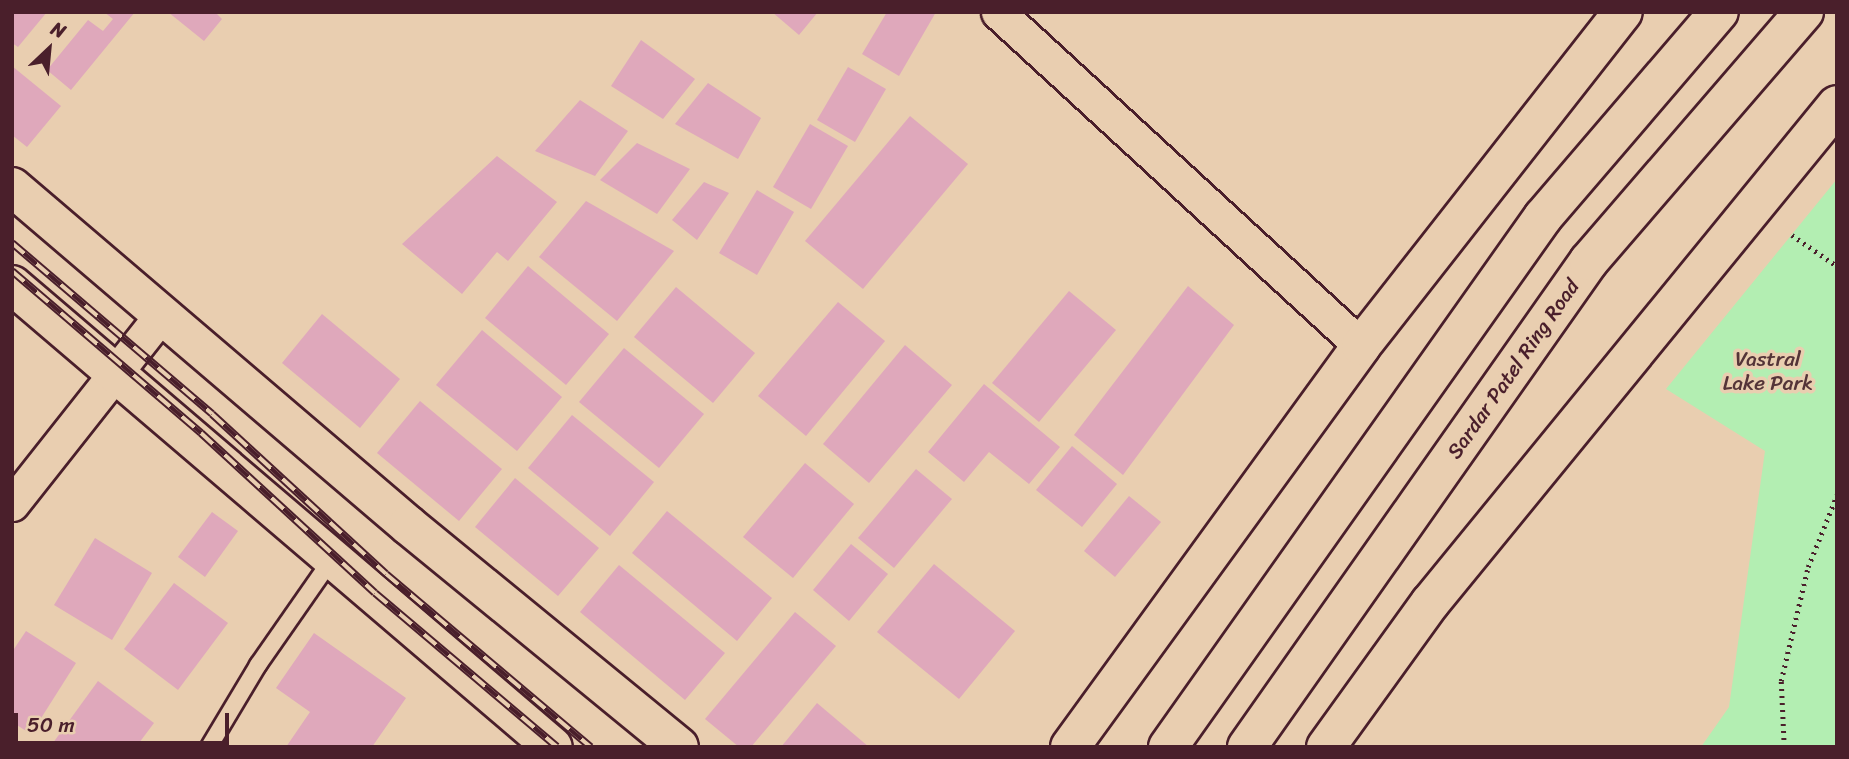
<!DOCTYPE html>
<style>
body{margin:0}
#map{position:relative;width:1849px;height:759px;overflow:hidden;background:#e9ceb0;font-family:Sriracha,sans-serif}
div>[style]{position:absolute}
.green>*{inset:0;background:#b3eeb2}
.building>*{inset:0;background:#dfa8bb}
.path>*{height:4.5px;margin-top:-2.25px;transform-origin:0;background:repeating-linear-gradient(90deg,#4a1f2b 0 2px,transparent 0 7px)}
.roads{filter:drop-shadow(2px 0 #4a1f2b) drop-shadow(-2px 0 #4a1f2b) drop-shadow(0 2px #4a1f2b) drop-shadow(0 -2px #4a1f2b)}
.service>*{height:16px;margin:-8px;padding:0 8px;transform-origin:8px;border-radius:8px;background:#e9ceb0}
.minor>*{height:33px;margin:-16.5px;padding:0 16.5px;transform-origin:16.5px;border-radius:16.5px;background:#e9ceb0}
.tertiary>*{height:38px;margin:-19px;padding:0 19px;transform-origin:19px;border-radius:19px;background:#e9ceb0}
.secondary>*{height:38px;margin:-19px;padding:0 19px;transform-origin:19px;border-radius:19px;background:#e9ceb0}
.trunk>*{height:38px;margin:-19px;padding:0 19px;transform-origin:19px;border-radius:19px;background:#e9ceb0}
.rail>*{height:8px;margin-top:-4px;transform-origin:0;background:repeating-linear-gradient(90deg,#e9ceb0 0 16px,#4a1f2b 0 32px);box-sizing:border-box;border-block:2px solid #4a1f2b}
span{translate:-50% -50%;white-space:nowrap;text-align:center;line-height:1.15;-webkit-text-stroke:7px #e9ceb0;paint-order:stroke}
.park-label{font-size:21px;color:#543438}
.street-label{font-size:21px;color:#4a1f2b}
.frame{position:absolute;inset:0;border:14px solid #4a1f2b;pointer-events:none}
.north{position:absolute;left:14px;top:14px;width:70px;height:70px;-webkit-text-stroke:5px #e9ceb0;paint-order:stroke;rotate:26deg;font-size:19px;font-weight:700;line-height:28px;text-align:center;color:#4a1f2b}
.north::after{content:'';display:block;margin:auto;width:24px;height:32px;background:#4a1f2b;clip-path:polygon(50% 0,100% 100%,50% 72%,0 100%)}
.scale{position:absolute;left:14px;top:713px;width:215px;height:32px;box-sizing:border-box;border:4px solid #4a1f2b;border-top:0;padding-left:9px;font-size:21px;line-height:24px;white-space:nowrap;color:#4a1f2b;-webkit-text-stroke:5px #e9ceb0;paint-order:stroke}
</style>
<div id="map">
<div class="green">
<i style="clip-path:polygon(1837px 179px,1837px 747px,1701px 747px,1729px 707px,1765px 451px,1666px 389px)"></i>
</div>
<div class="building">
<i style="clip-path:polygon(12px 12px,47px 12px,18px 47px,12px 43px)"></i>
<i style="clip-path:polygon(104px 12px,135px 12px,71px 90px,47px 70px,88px 20px,103px 31px,113px 19px)"></i>
<i style="clip-path:polygon(168px 12px,215px 12px,222px 19px,204px 41px)"></i>
<i style="clip-path:polygon(772px 12px,818px 12px,799px 35px)"></i>
<i style="clip-path:polygon(887px 12px,936px 12px,899px 76px,862px 54px)"></i>
<i style="clip-path:polygon(641px 40px,695px 79px,663px 119px,611px 86px)"></i>
<i style="clip-path:polygon(12px 66px,61px 106px,27px 147px,12px 135px)"></i>
<i style="clip-path:polygon(848px 67px,886px 89px,855px 142px,817px 120px)"></i>
<i style="clip-path:polygon(708px 83px,761px 118px,738px 159px,675px 124px)"></i>
<i style="clip-path:polygon(580px 100px,628px 131px,595px 176px,535px 151px)"></i>
<i style="clip-path:polygon(910px 116px,968px 164px,863px 289px,805px 241px)"></i>
<i style="clip-path:polygon(810px 124px,848px 146px,811px 209px,773px 187px)"></i>
<i style="clip-path:polygon(637px 143px,690px 169px,657px 214px,600px 180px)"></i>
<i style="clip-path:polygon(497px 156px,557px 202px,508px 261px,497px 252px,462px 294px,402px 244px)"></i>
<i style="clip-path:polygon(704px 182px,729px 193px,697px 240px,672px 220px)"></i>
<i style="clip-path:polygon(757px 190px,794px 212px,757px 275px,719px 253px)"></i>
<i style="clip-path:polygon(586px 201px,674px 251px,617px 321px,539px 257px)"></i>
<i style="clip-path:polygon(528px 266px,609px 334px,566px 385px,485px 318px)"></i>
<i style="clip-path:polygon(1188px 286px,1234px 325px,1123px 475px,1074px 435px)"></i>
<i style="clip-path:polygon(676px 287px,755px 353px,713px 403px,634px 337px)"></i>
<i style="clip-path:polygon(1069px 291px,1116px 330px,1039px 422px,992px 383px)"></i>
<i style="clip-path:polygon(838px 302px,885px 341px,806px 436px,758px 396px)"></i>
<i style="clip-path:polygon(322px 314px,400px 379px,360px 428px,282px 363px)"></i>
<i style="clip-path:polygon(482px 330px,562px 397px,517px 451px,436px 385px)"></i>
<i style="clip-path:polygon(905px 345px,952px 385px,869px 483px,823px 444px)"></i>
<i style="clip-path:polygon(624px 348px,704px 414px,659px 468px,579px 402px)"></i>
<i style="clip-path:polygon(984px 384px,1060px 447px,1029px 484px,989px 452px,964px 482px,928px 452px)"></i>
<i style="clip-path:polygon(420px 401px,502px 469px,459px 521px,377px 453px)"></i>
<i style="clip-path:polygon(572px 415px,654px 482px,610px 536px,528px 468px)"></i>
<i style="clip-path:polygon(1072px 446px,1117px 484px,1082px 527px,1036px 490px)"></i>
<i style="clip-path:polygon(805px 463px,854px 504px,793px 578px,743px 537px)"></i>
<i style="clip-path:polygon(916px 469px,952px 499px,894px 568px,858px 538px)"></i>
<i style="clip-path:polygon(515px 478px,599px 548px,558px 596px,475px 527px)"></i>
<i style="clip-path:polygon(1129px 496px,1161px 522px,1115px 577px,1084px 551px)"></i>
<i style="clip-path:polygon(667px 511px,772px 598px,737px 641px,632px 553px)"></i>
<i style="clip-path:polygon(212px 512px,238px 531px,205px 577px,178px 557px)"></i>
<i style="clip-path:polygon(95px 538px,152px 573px,112px 640px,54px 605px)"></i>
<i style="clip-path:polygon(851px 544px,888px 574px,849px 621px,813px 590px)"></i>
<i style="clip-path:polygon(934px 564px,1015px 631px,959px 699px,877px 632px)"></i>
<i style="clip-path:polygon(619px 565px,725px 653px,685px 700px,580px 612px)"></i>
<i style="clip-path:polygon(174px 583px,228px 623px,178px 690px,124px 649px)"></i>
<i style="clip-path:polygon(795px 612px,836px 646px,751px 747px,739px 747px,705px 719px)"></i>
<i style="clip-path:polygon(26px 631px,76px 663px,31px 734px,12px 722px,12px 652px)"></i>
<i style="clip-path:polygon(314px 633px,406px 698px,372px 747px,286px 747px,310px 712px,276px 688px)"></i>
<i style="clip-path:polygon(98px 681px,154px 723px,136px 747px,50px 747px)"></i>
<i style="clip-path:polygon(817px 703px,869px 747px,781px 747px)"></i>
</div>
<div class="path">
<i style="left:1792px;top:235px;width:55px;rotate:34.6deg"></i>
<i style="left:1784px;top:747px;width:66px;rotate:-92.6deg"></i>
<i style="left:1781px;top:681px;width:117px;rotate:-76.7deg"></i>
<i style="left:1808px;top:567px;width:78px;rotate:-68.1deg"></i>
</div>
<div class="roads">
<div class="service">
<i style="left:209px;top:747px;width:96px;rotate:-59.1deg"></i>
<i style="left:258px;top:665px;width:129px;rotate:-55.1deg"></i>
</div>
<div class="minor">
<i style="left:998px;top:12px;width:493px;rotate:42.6deg"></i>
<i style="left:12px;top:504px;width:241px;rotate:-51.7deg"></i>
</div>
<div class="tertiary">
<i style="left:1070px;top:747px;width:495px;rotate:-54deg"></i>
<i style="left:1361px;top:346px;width:424px;rotate:-51.9deg"></i>
<i style="left:1326px;top:747px;width:178px;rotate:-54.2deg"></i>
<i style="left:1430px;top:603px;width:643px;rotate:-50.74deg"></i>
</div>
<div class="secondary">
<i style="left:12px;top:187px;width:521px;rotate:40.48deg"></i>
<i style="left:408px;top:525px;width:350px;rotate:39.3deg"></i>
<i style="left:12px;top:285px;width:711px;rotate:40.5deg"></i>
</div>
<div class="trunk">
<i style="left:1168px;top:747px;width:649px;rotate:-54.72deg"></i>
<i style="left:1543px;top:217px;width:270px;rotate:-49.4deg"></i>
<i style="left:1247px;top:747px;width:594px;rotate:-54.87deg"></i>
<i style="left:1589px;top:261px;width:329px;rotate:-49.2deg"></i>
</div>
</div>
<div class="rail">
<i style="left:12px;top:243px;width:263px;rotate:40.5deg"></i>
<i style="left:212px;top:414px;width:236px;rotate:42.6deg"></i>
<i style="left:386px;top:574px;width:268px;rotate:40.2deg"></i>
<i style="left:12px;top:271px;width:249px;rotate:40.6deg"></i>
<i style="left:201px;top:433px;width:236px;rotate:42.6deg"></i>
<i style="left:375px;top:593px;width:238px;rotate:40.2deg"></i>
</div>
<div class="park-label">
<span style="left:1768px;top:371px">Vastral<br>Lake Park</span>
</div>
<div class="street-label">
<span style="left:1513px;top:369px;rotate:-55deg">Sardar Patel Ring Road</span>
</div>
<div class="frame"></div>
<div class="north">N</div>
<div class="scale">50 m</div>
</div>
